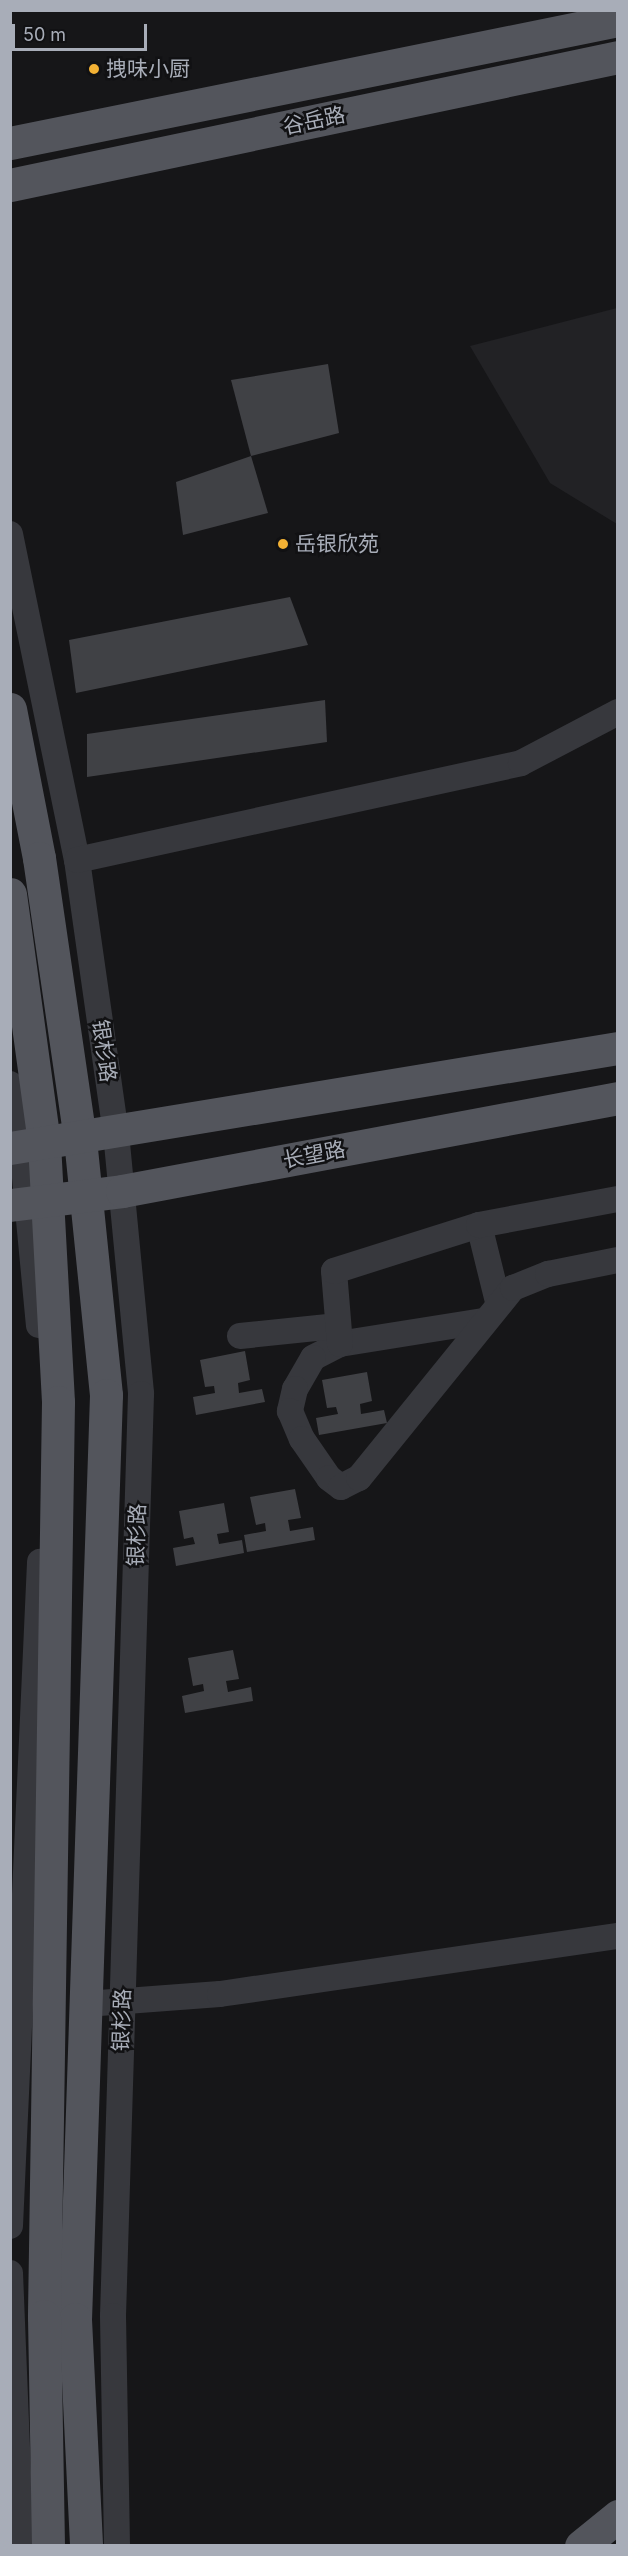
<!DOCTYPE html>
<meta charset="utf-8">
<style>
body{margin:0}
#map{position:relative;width:628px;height:2556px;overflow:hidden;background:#161618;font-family:Inter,"Noto Sans SC",sans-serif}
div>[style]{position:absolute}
.built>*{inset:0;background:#222225}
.building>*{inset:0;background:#404145}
.minor>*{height:26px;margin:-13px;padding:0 13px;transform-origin:13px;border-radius:13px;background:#37383d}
.major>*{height:33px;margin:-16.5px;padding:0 16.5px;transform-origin:16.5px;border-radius:16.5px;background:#53555c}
.dots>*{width:16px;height:16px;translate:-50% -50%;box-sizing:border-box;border:3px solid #111113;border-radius:50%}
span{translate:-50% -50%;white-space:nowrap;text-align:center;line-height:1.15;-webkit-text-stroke:5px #111113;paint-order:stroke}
.poi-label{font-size:21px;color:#a8adb8}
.left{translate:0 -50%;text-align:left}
.street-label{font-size:21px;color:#a8adb8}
.frame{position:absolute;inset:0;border:12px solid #a8adb8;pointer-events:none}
.scale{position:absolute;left:12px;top:24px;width:135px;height:27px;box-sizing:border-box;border:3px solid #a8adb8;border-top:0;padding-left:8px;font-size:18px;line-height:21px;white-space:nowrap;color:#a8adb8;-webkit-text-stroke:4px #111113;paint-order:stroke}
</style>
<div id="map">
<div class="built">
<i style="clip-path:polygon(617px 308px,618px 308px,617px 524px,550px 483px,470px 346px)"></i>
</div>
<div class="building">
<i style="clip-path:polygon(328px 364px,339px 433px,251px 456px,231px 380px)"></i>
<i style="clip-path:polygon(251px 456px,268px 513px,183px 535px,176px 482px)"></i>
<i style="clip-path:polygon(290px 597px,308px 645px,76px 693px,69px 640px)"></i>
<i style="clip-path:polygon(325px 700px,327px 742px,87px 777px,87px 734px)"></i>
<i style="clip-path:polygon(245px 1351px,250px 1380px,238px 1383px,239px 1393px,262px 1389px,265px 1402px,196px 1415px,193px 1397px,215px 1393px,214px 1386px,205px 1387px,200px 1360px)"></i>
<i style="clip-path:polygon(367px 1372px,372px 1401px,360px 1404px,361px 1414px,384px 1410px,387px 1423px,319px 1435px,316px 1418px,338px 1414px,336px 1407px,327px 1408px,322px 1380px)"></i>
<i style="clip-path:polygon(295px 1489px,301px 1518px,288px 1520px,290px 1531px,313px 1527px,315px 1540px,247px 1552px,244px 1535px,266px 1531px,265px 1523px,256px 1525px,250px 1497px)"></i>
<i style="clip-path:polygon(224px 1503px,229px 1532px,217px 1534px,219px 1544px,242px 1540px,244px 1553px,176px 1566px,173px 1548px,195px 1544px,193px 1537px,184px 1539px,179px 1511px)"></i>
<i style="clip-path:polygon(233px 1650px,239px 1679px,226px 1681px,228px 1692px,251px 1687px,253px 1701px,185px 1713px,182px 1696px,204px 1691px,203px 1684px,193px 1686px,188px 1658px)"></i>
</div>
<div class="minor">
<i style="left:10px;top:534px;width:333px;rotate:78.4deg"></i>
<i style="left:77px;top:860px;width:276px;rotate:81.9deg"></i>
<i style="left:116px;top:1133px;width:262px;rotate:84.5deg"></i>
<i style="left:141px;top:1394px;width:922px;rotate:91.74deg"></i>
<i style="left:113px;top:2316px;width:230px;rotate:89deg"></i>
<i style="left:77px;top:860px;width:454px;rotate:-12.3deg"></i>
<i style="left:521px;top:763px;width:110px;rotate:-27.7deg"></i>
<i style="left:10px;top:1084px;width:63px;rotate:79deg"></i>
<i style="left:22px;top:1146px;width:180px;rotate:84.6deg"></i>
<i style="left:479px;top:1225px;width:79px;rotate:76.1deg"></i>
<i style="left:483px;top:1321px;width:145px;rotate:170.9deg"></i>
<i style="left:340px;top:1344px;width:30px;rotate:153deg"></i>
<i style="left:313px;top:1358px;width:36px;rotate:120deg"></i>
<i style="left:295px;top:1389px;width:23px;rotate:103deg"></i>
<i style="left:290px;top:1411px;width:30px;rotate:67deg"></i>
<i style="left:302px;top:1439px;width:47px;rotate:55.3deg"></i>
<i style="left:329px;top:1478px;width:15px;rotate:37deg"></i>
<i style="left:341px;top:1487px;width:20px;rotate:-27deg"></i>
<i style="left:359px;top:1478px;width:245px;rotate:-51deg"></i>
<i style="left:513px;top:1288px;width:38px;rotate:-22deg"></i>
<i style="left:548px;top:1274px;width:71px;rotate:-11.3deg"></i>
<i style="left:240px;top:1336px;width:98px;rotate:-5.9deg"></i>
<i style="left:340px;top:1344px;width:73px;rotate:-94.7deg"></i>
<i style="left:334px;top:1271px;width:152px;rotate:-17.6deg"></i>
<i style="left:479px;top:1225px;width:141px;rotate:-10.6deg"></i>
<i style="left:86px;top:2004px;width:134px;rotate:-4.3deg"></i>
<i style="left:220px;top:1994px;width:402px;rotate:-8.3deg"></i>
<i style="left:10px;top:2226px;width:665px;rotate:-87.41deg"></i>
<i style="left:10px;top:2273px;width:273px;rotate:87.7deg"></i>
</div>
<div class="major">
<i style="left:10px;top:143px;width:620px;rotate:-11.44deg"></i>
<i style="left:10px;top:185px;width:621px;rotate:-11.89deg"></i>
<i style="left:10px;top:709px;width:152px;rotate:79deg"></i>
<i style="left:39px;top:858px;width:284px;rotate:81.7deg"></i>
<i style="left:80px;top:1139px;width:257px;rotate:84.2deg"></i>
<i style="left:106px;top:1395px;width:925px;rotate:91.92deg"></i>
<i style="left:75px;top:2319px;width:227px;rotate:87.2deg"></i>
<i style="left:10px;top:894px;width:251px;rotate:82.2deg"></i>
<i style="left:44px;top:1143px;width:259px;rotate:86.9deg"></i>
<i style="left:58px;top:1402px;width:914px;rotate:90.88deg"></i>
<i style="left:44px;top:2316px;width:230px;rotate:89deg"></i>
<i style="left:10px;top:1148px;width:616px;rotate:-9.34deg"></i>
<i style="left:10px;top:1205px;width:113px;rotate:-7.1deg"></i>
<i style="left:122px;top:1191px;width:505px;rotate:-10.62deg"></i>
<i style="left:581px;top:2546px;width:48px;rotate:-39deg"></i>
</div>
<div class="dots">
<i style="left:94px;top:69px;background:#f2b134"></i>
<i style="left:283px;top:544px;background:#f2b134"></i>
</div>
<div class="poi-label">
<span class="left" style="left:106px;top:69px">拽味小厨</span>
<span class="left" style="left:295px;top:544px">岳银欣苑</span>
</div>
<div class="street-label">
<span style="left:314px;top:121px;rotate:-12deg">谷岳路</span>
<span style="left:104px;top:1051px;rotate:82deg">银杉路</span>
<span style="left:314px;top:1155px;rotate:-11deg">长望路</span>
<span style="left:137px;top:1535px;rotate:-88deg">银杉路</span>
<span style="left:122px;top:2020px;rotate:-88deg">银杉路</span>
</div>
<div class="frame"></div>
<div class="scale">50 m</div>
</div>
